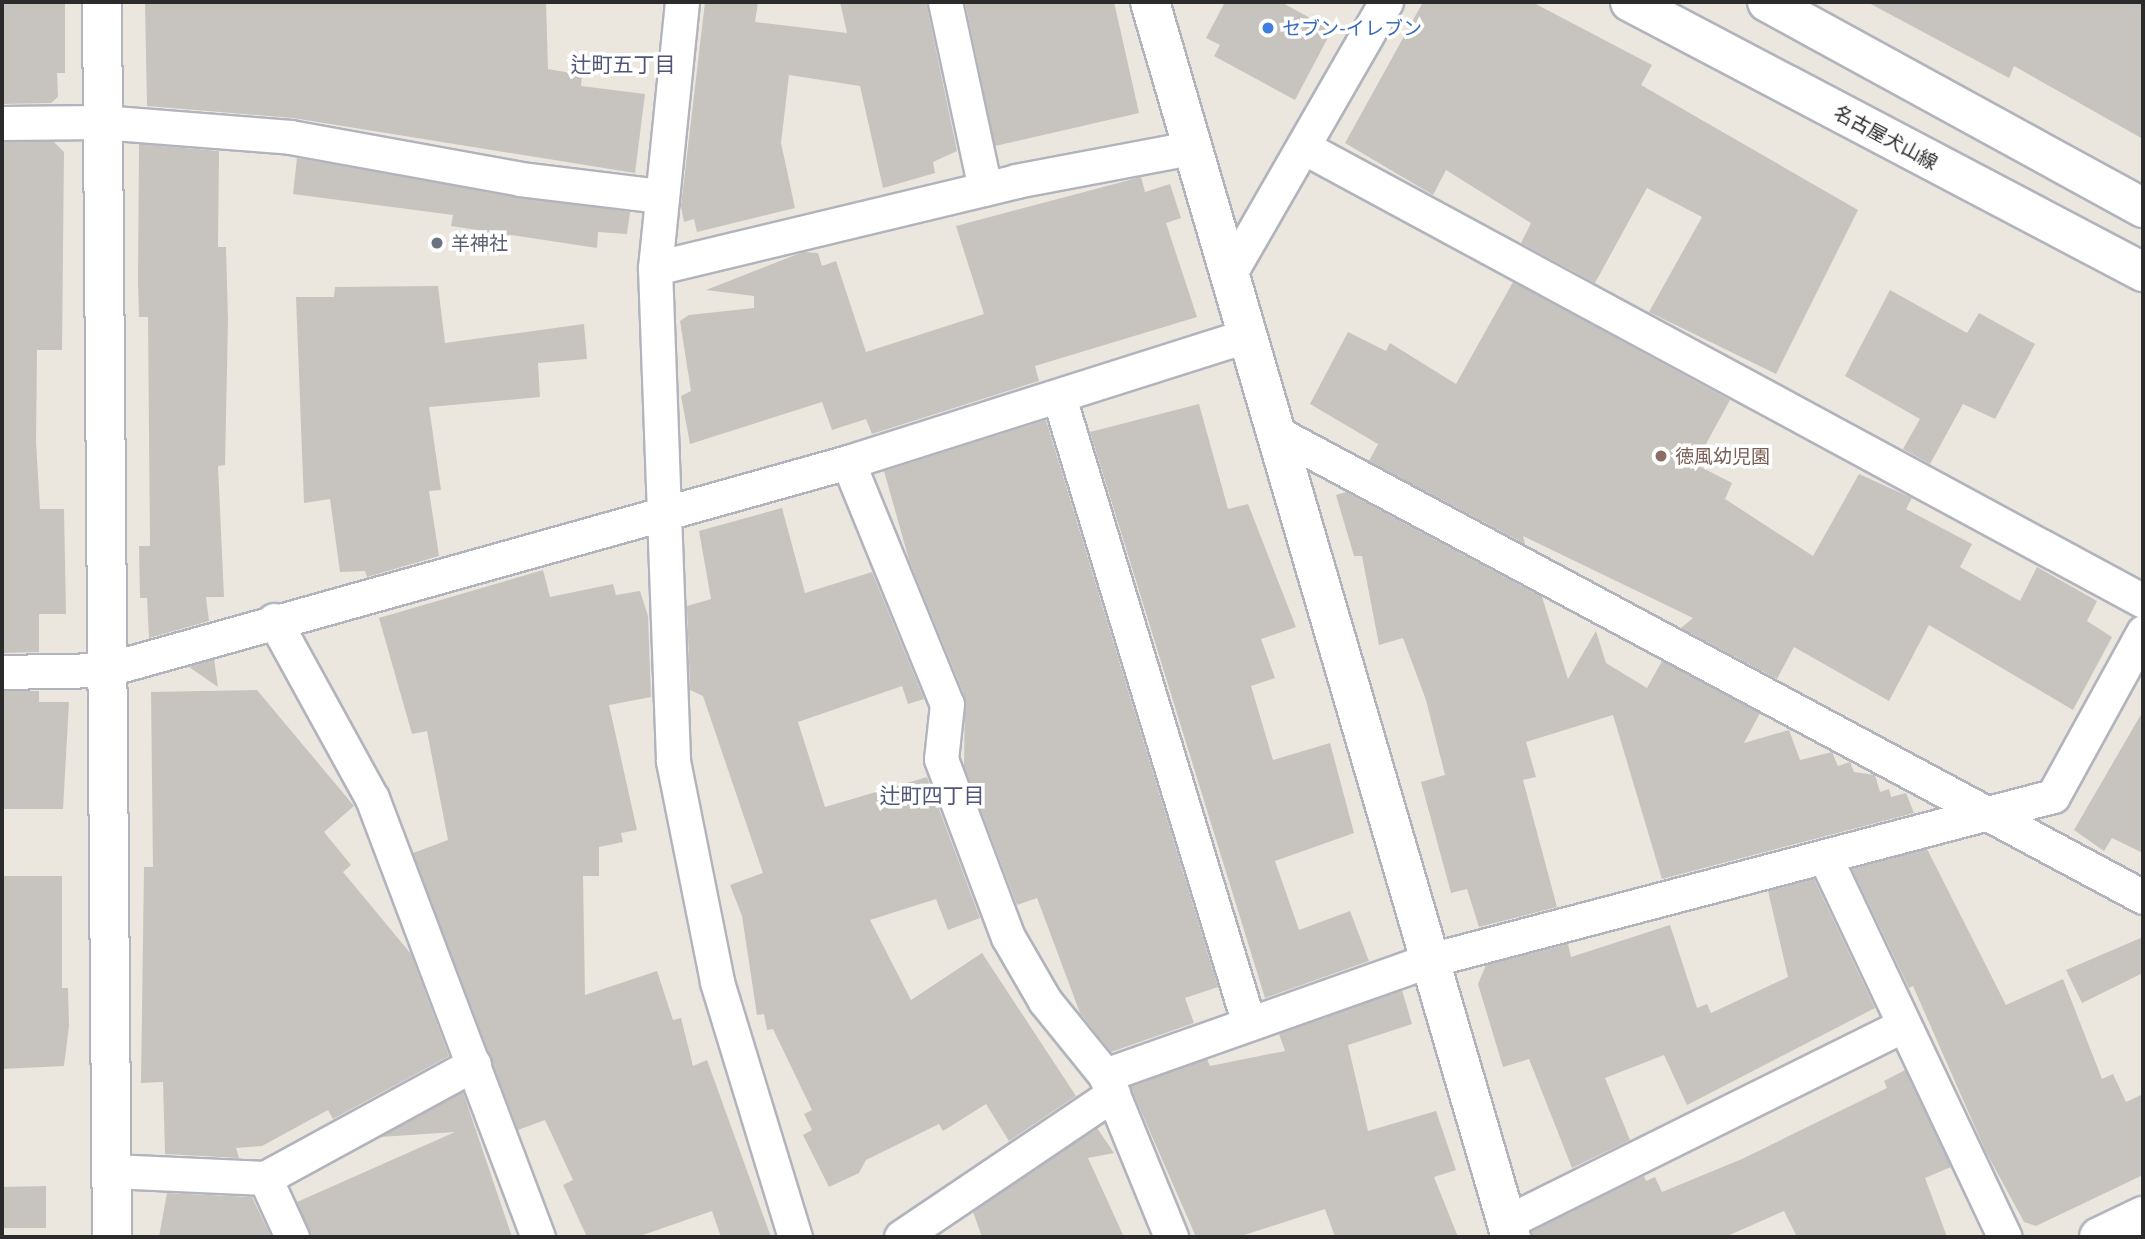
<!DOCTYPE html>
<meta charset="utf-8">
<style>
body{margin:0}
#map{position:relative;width:2145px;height:1239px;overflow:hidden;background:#ebe7df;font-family:Lato,"Noto Sans JP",sans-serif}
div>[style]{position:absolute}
.building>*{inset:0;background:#c7c3be}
.roads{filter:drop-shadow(2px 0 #b2b4bd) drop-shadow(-2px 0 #b2b4bd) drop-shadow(0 2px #b2b4bd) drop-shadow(0 -2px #b2b4bd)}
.minor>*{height:33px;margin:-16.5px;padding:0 16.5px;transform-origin:16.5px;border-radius:16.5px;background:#fff}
.tertiary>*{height:38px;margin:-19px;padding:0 19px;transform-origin:19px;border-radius:19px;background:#fff}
.secondary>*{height:38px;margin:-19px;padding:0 19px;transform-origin:19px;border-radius:19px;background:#fff}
.dots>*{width:19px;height:19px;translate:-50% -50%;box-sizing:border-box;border:4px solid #fff;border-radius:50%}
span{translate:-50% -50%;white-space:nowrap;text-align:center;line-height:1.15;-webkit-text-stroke:7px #fff;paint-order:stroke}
.shop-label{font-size:19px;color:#366cbe}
.left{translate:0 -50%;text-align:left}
.street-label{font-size:19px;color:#2b2b2b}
.worship-label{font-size:19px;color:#5b616d}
.education-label{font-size:19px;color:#785e54}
.neighbourhood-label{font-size:21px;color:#4f5578}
.frame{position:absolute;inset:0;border:4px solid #2b2b2b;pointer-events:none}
</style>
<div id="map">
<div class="building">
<i style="clip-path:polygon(2px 2px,65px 2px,65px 73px,57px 73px,58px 97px,51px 103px,2px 104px)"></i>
<i style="clip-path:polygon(145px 2px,546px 2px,548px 69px,582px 75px,581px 86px,645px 94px,635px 173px,293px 118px,147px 106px)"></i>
<i style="clip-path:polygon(705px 2px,758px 2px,755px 22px,847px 33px,840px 2px,926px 2px,957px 151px,933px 162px,935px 173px,883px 188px,860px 86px,789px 75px,781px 143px,795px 208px,697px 232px,694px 219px,684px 222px,681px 206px)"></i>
<i style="clip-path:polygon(965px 2px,1114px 2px,1139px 113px,995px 146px)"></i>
<i style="clip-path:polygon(1225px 2px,1281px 2px,1332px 30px,1295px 100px,1214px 56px,1220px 45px,1206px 38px)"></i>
<i style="clip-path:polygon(1423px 2px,1532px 2px,1652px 65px,1641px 85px,1858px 210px,1776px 374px,1649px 312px,1702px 217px,1647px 188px,1595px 283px,1521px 243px,1531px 223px,1446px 170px,1433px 195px,1345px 143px)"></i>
<i style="clip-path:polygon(1867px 2px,2143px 2px,2143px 139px,2014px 66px,2009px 78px)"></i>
<i style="clip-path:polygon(2px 142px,54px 142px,64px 152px,62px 350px,37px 350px,36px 442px,40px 509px,64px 509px,66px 614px,39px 614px,39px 652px,2px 653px)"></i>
<i style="clip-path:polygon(139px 144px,219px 151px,218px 247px,226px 247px,228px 320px,225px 465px,218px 466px,224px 597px,206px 597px,209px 621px,149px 638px,147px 598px,140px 598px,139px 546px,150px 546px,148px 317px,139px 317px,138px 281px)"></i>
<i style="clip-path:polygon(297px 158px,630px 212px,627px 234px,598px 232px,597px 248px,451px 226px,453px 215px,293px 194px)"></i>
<i style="clip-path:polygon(1141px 177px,1145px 192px,1170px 184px,1181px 218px,1166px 223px,1197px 317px,1035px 366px,1039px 381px,872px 434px,866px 419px,832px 430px,822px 402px,690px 444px,681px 396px,691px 391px,680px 321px,689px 315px,754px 308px,754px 296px,706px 290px,803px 252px,818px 253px,822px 266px,836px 261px,866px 352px,984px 314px,956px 226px)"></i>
<i style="clip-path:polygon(1513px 282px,1730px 400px,1695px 464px,1732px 483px,1725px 499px,1813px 556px,1859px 474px,1912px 498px,1906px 509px,1972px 544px,1960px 567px,2020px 601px,2037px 567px,2097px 601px,2087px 621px,2112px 637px,2073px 710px,1929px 625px,1889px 701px,1794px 647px,1777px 679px,1681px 628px,1693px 618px,1523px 536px,1525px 544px,1369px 461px,1378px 444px,1310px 404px,1348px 332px,1386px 351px,1390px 343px,1456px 384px)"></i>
<i style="clip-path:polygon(438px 286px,445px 343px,584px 324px,587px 359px,538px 363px,540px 397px,429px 407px,441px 490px,429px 491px,439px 556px,367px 577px,365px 571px,340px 572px,330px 499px,304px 503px,296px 297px,334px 297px,335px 287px)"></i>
<i style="clip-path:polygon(1890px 290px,1967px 333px,1979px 313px,2035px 344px,1995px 419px,1963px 404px,1930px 464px,1903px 449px,1920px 419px,1845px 376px)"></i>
<i style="clip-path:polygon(1199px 404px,1228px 509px,1248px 504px,1296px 627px,1261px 639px,1275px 678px,1251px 686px,1273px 760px,1330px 743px,1354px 833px,1275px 861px,1299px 930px,1350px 911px,1369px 961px,1265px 998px,1090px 432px)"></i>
<i style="clip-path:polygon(1046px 420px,1218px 987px,1185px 998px,1194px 1023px,1111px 1052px,1080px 1013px,1037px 898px,1017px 905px,964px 766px,965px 697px,909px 560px,884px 471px)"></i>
<i style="clip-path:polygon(1346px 492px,1542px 597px,1568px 679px,1596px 631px,1606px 663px,1647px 688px,1662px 661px,1760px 713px,1744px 743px,1789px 730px,1800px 760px,1832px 752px,1838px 766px,1850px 762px,1854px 772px,1875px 775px,1880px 792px,1889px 789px,1891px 797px,1906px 793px,1914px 813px,1662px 879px,1613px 715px,1526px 742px,1536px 777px,1523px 780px,1557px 907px,1479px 927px,1467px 889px,1451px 893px,1421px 782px,1445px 775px,1426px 700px,1403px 638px,1379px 645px,1362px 556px,1354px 556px,1336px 495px)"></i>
<i style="clip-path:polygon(782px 508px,805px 593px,872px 572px,924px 699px,908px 704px,902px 686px,798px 722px,825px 807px,927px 777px,980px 918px,948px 930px,936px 899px,870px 920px,911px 1000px,982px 953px,1076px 1096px,1009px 1141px,986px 1104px,943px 1131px,939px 1124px,866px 1160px,859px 1173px,829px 1187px,803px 1135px,812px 1130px,804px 1114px,812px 1110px,773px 1029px,767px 1030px,764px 1014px,757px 1015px,742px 916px,730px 885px,763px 873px,703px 696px,690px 690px,687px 606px,711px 599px,699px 531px)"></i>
<i style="clip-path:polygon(543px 570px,550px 597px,613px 584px,616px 595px,640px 591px,648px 616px,651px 697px,609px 705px,637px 830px,621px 833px,623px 842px,599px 847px,599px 876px,583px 876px,585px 995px,657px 971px,673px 1020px,681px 1018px,693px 1066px,707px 1060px,771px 1237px,721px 1237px,712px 1211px,637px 1237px,587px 1237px,563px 1185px,573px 1180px,545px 1120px,518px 1130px,413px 853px,448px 840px,427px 731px,412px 734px,379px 618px)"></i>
<i style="clip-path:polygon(214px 659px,218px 687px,189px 667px)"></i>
<i style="clip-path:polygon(257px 690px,354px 806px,324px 832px,351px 865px,343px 872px,411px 954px,449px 1056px,333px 1119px,328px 1110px,262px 1146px,236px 1148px,239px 1158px,165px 1154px,163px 1082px,141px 1083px,144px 867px,153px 867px,151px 692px)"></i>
<i style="clip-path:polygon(2px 691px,39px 691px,39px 702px,69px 702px,63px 809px,2px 809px)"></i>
<i style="clip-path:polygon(2143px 711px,2143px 853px,2112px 838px,2104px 851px,2074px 830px)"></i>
<i style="clip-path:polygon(1927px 849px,2006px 1005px,2063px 979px,2102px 1079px,2113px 1074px,2126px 1102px,2143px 1094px,2143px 1175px,2036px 1226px,2024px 1222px,1986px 1152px,1913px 986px,1909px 988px,1852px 869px)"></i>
<i style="clip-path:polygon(2px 876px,62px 876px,62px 988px,68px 988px,69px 1026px,64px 1066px,2px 1069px)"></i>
<i style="clip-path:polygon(1814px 879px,1875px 1008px,1687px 1105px,1664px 1055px,1605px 1078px,1630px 1140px,1572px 1168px,1529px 1059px,1503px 1067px,1478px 984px,1486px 965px,1568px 944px,1571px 957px,1670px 925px,1697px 1008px,1707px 1004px,1711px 1013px,1788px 977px,1768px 891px)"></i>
<i style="clip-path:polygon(2143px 937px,2143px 973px,2082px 1003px,2066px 970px)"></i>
<i style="clip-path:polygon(1402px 990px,1412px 1024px,1348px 1045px,1368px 1131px,1436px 1111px,1456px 1170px,1434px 1177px,1458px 1237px,1335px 1237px,1325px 1209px,1238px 1237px,1196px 1237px,1130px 1086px,1207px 1059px,1210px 1066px,1285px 1051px,1279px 1034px)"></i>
<i style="clip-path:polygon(1905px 1070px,1951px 1167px,1925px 1178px,1947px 1237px,1797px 1237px,1784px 1211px,1725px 1237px,1532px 1237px,1532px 1231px,1644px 1176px,1646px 1181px,1655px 1177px,1662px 1192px,1742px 1159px,1887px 1088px,1884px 1081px)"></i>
<i style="clip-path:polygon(463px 1092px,512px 1237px,311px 1237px,297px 1202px,455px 1132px,380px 1137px)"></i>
<i style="clip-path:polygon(1097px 1128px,1114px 1153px,1088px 1158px,1124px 1237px,982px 1237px,973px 1212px)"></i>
<i style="clip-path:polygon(46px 1186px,46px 1228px,2px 1228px,2px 1187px)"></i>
<i style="clip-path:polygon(167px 1193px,252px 1197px,271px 1237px,159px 1237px)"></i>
</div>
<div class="roads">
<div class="minor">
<i style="left:682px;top:2px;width:267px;rotate:95.8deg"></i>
<i style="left:655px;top:268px;width:493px;rotate:87.9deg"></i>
<i style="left:673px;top:761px;width:225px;rotate:78.7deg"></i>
<i style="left:717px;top:982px;width:267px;rotate:73deg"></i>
<i style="left:945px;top:2px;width:191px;rotate:77.9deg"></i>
<i style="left:2px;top:123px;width:99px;rotate:-0.6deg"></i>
<i style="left:101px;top:122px;width:190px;rotate:4.5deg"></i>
<i style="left:290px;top:137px;width:234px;rotate:10.3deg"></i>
<i style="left:520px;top:179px;width:142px;rotate:6.9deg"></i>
<i style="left:1307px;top:149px;width:950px;rotate:28.4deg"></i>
<i style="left:655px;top:268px;width:371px;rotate:-13.5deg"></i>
<i style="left:1016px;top:181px;width:177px;rotate:-10.7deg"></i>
<i style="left:1230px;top:273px;width:313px;rotate:-60.1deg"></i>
<i style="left:1059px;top:397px;width:652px;rotate:73.15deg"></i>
<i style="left:1277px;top:433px;width:982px;rotate:28.18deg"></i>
<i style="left:848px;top:462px;width:261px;rotate:67.8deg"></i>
<i style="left:947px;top:704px;width:55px;rotate:96.2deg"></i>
<i style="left:941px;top:759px;width:190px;rotate:69.4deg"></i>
<i style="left:1008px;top:937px;width:74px;rotate:60deg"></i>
<i style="left:1045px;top:1001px;width:95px;rotate:51deg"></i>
<i style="left:1105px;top:1075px;width:175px;rotate:67.8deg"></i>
<i style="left:274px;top:620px;width:203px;rotate:61.2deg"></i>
<i style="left:372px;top:798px;width:469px;rotate:69.3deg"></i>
<i style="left:2px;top:672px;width:103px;rotate:-1.1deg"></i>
<i style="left:105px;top:670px;width:772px;rotate:-15.64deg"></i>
<i style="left:848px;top:462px;width:417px;rotate:-17.6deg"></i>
<i style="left:1825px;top:857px;width:420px;rotate:64.7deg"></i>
<i style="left:1105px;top:1075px;width:345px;rotate:-19.5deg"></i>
<i style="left:1430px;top:960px;width:644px;rotate:-14.75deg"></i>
<i style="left:2053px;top:796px;width:187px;rotate:-61.2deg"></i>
<i style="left:111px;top:1171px;width:154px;rotate:2.6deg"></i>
<i style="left:265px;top:1178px;width:238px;rotate:-28.6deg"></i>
<i style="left:265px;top:1178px;width:65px;rotate:65.4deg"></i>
<i style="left:1507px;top:1222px;width:441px;rotate:-26.4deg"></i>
<i style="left:901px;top:1237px;width:256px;rotate:-34deg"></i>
</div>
<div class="tertiary">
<i style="left:102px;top:2px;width:1235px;rotate:89.54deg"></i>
<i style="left:1150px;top:2px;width:1287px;rotate:73.71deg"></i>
<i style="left:2099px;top:1237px;width:49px;rotate:-25.5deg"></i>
</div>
<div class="secondary">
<i style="left:1630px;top:2px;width:580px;rotate:27.76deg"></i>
<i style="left:1767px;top:2px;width:429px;rotate:28.7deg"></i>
</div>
</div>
<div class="dots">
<i style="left:1268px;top:28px;background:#3f7fe0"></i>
<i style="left:437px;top:243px;background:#6b7280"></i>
<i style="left:1661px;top:456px;background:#8d6e63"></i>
</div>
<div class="shop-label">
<span class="left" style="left:1282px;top:28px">セブン-イレブン</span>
</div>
<div class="street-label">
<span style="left:1886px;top:137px;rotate:28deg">名古屋犬山線</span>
</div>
<div class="worship-label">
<span class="left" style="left:451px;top:243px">羊神社</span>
</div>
<div class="education-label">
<span class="left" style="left:1675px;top:456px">徳風幼児園</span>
</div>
<div class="neighbourhood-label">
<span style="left:623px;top:64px">辻町五丁目</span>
<span style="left:932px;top:795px">辻町四丁目</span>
</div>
<div class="frame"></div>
</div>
